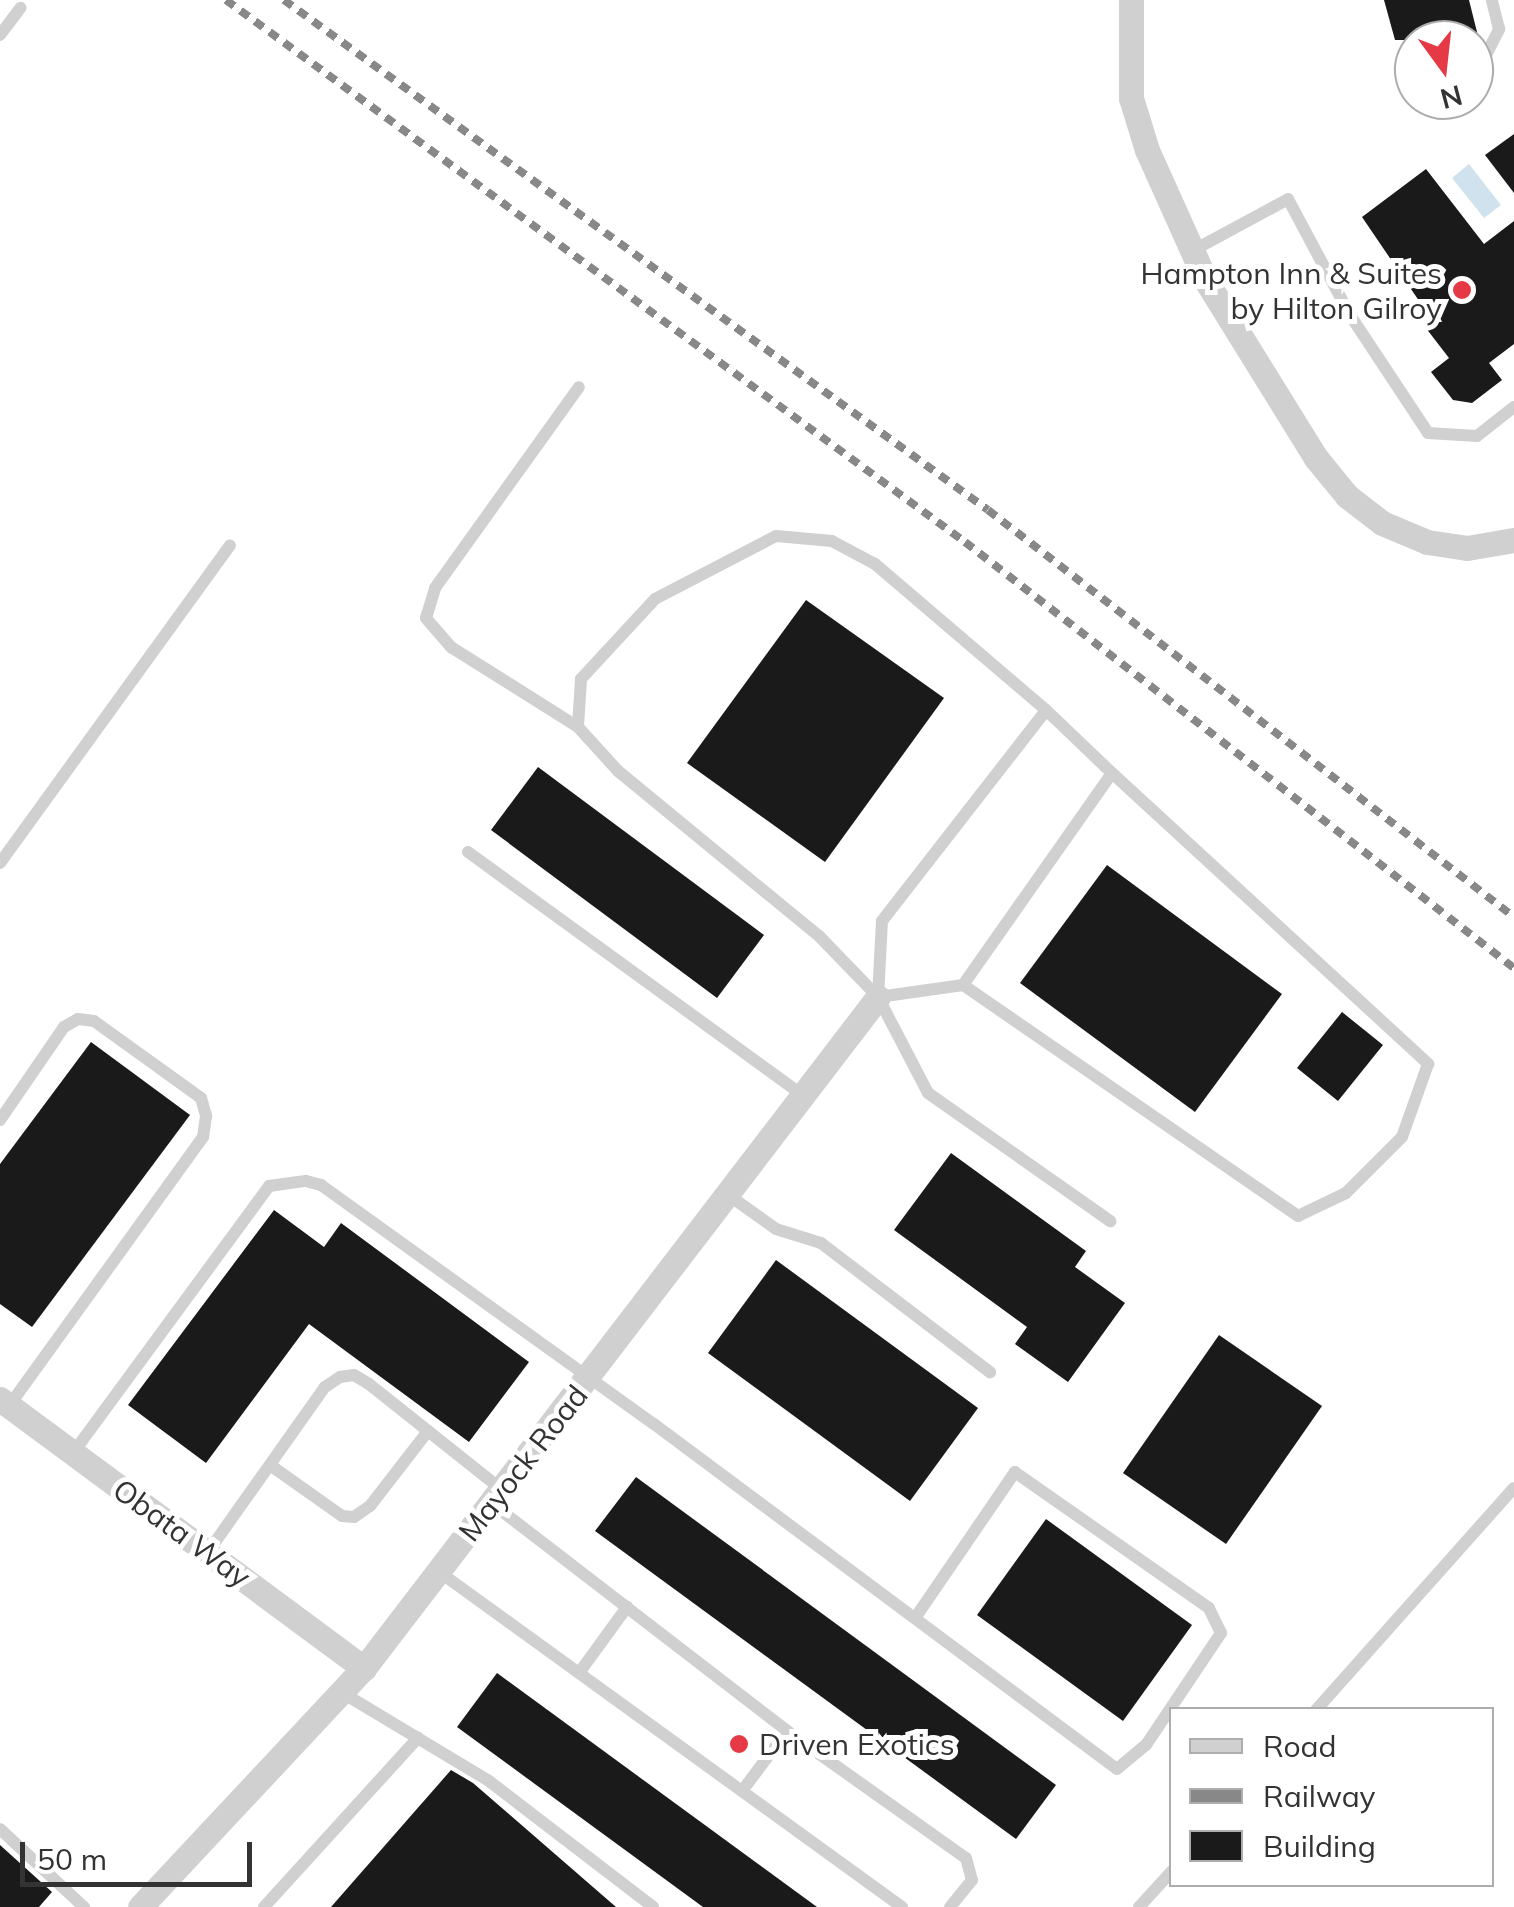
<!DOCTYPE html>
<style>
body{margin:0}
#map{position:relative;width:1514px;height:1907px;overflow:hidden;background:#fff;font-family:Mulish,sans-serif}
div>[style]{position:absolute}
.water>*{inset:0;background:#cfe2ee}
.building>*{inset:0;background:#1a1a1a}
.lane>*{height:12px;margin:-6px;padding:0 6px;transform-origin:6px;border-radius:6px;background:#d0d0d0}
.street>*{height:25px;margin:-12.5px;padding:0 12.5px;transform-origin:12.5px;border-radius:12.5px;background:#d0d0d0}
.rail>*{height:8px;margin-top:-4px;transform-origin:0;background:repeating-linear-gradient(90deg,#888 0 10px,transparent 0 18px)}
.dots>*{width:28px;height:28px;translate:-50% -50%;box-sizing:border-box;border:5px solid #fff;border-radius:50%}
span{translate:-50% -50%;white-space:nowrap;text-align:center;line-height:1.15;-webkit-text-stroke:10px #fff;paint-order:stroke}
.poi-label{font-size:30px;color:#333}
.right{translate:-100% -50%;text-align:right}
.left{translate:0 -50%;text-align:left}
.street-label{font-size:30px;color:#333}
.legend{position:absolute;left:1169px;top:1707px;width:325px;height:180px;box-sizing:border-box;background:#fff;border:2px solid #adadad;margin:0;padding:12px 18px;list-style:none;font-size:30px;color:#333}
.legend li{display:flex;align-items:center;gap:20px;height:50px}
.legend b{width:50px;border:2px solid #adadad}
.north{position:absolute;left:1394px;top:20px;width:100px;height:100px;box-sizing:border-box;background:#fff;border:2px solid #adadad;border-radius:50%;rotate:165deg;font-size:28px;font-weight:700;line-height:40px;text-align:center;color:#333}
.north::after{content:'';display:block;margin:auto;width:35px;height:45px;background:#e63946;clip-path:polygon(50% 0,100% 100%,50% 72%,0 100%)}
.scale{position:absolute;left:20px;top:1842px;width:232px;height:45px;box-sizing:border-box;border:5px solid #333;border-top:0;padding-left:12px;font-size:30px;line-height:35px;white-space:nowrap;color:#333;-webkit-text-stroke:8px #fff;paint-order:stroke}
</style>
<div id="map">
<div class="water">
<i style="clip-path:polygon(1469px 164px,1501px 205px,1484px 218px,1452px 178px)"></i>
</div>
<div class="building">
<i style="clip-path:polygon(1384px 0,1469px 0,1479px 40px,1395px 40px)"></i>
<i style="clip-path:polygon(1514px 134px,1514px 193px,1485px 155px)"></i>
<i style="clip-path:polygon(1426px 169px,1484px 244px,1514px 221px,1514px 344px,1489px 363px,1502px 380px,1472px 403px,1453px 400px,1431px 372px,1449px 358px,1422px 323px,1430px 317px,1362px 217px)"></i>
<i style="clip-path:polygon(806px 600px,944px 698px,825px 862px,687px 763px)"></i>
<i style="clip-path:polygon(538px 767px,764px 935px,717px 998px,491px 830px)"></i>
<i style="clip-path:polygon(1107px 865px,1282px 994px,1195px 1112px,1020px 983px)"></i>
<i style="clip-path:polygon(1342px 1012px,1383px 1045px,1338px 1101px,1297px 1068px)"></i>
<i style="clip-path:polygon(91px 1042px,190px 1115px,32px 1327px,0 1304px,0 1164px)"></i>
<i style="clip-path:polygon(951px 1153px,1086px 1251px,1075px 1267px,1125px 1303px,1068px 1382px,1015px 1344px,1027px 1327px,894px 1230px)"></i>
<i style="clip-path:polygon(274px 1210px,324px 1247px,341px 1223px,529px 1362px,469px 1442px,309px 1324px,206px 1463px,128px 1405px)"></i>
<i style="clip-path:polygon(776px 1260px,978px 1408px,910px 1501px,708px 1353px)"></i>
<i style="clip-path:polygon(1219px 1335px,1322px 1406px,1226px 1544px,1123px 1473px)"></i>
<i style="clip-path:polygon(636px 1477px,1056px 1785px,1016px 1839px,595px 1531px)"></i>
<i style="clip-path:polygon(1046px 1519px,1192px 1625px,1123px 1721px,977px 1615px)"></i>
<i style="clip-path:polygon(497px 1673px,817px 1907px,703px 1907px,457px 1727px)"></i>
<i style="clip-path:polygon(451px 1770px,473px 1783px,616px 1907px,331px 1907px)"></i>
<i style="clip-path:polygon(0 1845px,52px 1892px,39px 1907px,0 1907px)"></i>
</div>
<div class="lane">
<i style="left:0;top:35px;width:34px;rotate:-53deg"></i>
<i style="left:1484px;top:59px;width:34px;rotate:-63deg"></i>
<i style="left:1499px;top:29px;width:30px;rotate:-104deg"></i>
<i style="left:1192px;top:251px;width:109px;rotate:-28.4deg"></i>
<i style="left:1288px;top:199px;width:132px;rotate:61.9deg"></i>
<i style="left:1350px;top:315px;width:141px;rotate:56.5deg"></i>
<i style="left:1428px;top:433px;width:49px;rotate:3.5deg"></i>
<i style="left:1477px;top:436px;width:47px;rotate:-38.1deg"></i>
<i style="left:1046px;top:710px;width:91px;rotate:43.7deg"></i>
<i style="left:578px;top:727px;width:150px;rotate:-147.8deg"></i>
<i style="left:451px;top:647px;width:38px;rotate:-131deg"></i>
<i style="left:426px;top:618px;width:31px;rotate:-73deg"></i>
<i style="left:435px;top:588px;width:247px;rotate:-54.4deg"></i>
<i style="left:468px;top:852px;width:414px;rotate:36deg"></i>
<i style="left:0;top:863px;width:392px;rotate:-54.1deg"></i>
<i style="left:878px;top:997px;width:76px;rotate:-87deg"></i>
<i style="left:882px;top:921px;width:267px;rotate:-52.1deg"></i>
<i style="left:1046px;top:710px;width:225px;rotate:-139.5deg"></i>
<i style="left:875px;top:564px;width:49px;rotate:-151.9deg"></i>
<i style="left:832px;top:541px;width:56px;rotate:-174.9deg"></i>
<i style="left:776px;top:536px;width:136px;rotate:152.5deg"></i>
<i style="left:655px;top:599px;width:109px;rotate:132.8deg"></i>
<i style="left:581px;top:679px;width:48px;rotate:93.6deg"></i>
<i style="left:578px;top:727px;width:59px;rotate:47.7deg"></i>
<i style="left:618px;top:771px;width:261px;rotate:39.4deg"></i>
<i style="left:820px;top:937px;width:83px;rotate:46deg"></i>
<i style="left:878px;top:997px;width:108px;rotate:62.5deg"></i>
<i style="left:928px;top:1093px;width:223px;rotate:35.1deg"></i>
<i style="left:878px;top:997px;width:86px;rotate:-8deg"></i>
<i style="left:963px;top:985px;width:259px;rotate:-54.9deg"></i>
<i style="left:1112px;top:773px;width:430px;rotate:42.6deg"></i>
<i style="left:1428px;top:1064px;width:77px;rotate:109.6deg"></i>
<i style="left:1402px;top:1137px;width:79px;rotate:135deg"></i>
<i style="left:1346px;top:1193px;width:53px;rotate:154.4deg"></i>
<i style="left:1298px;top:1216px;width:407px;rotate:-145.4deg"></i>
<i style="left:0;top:1120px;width:113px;rotate:-55.5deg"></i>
<i style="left:64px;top:1027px;width:16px;rotate:-30deg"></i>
<i style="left:78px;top:1019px;width:16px;rotate:7deg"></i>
<i style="left:94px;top:1021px;width:132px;rotate:35.7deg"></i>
<i style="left:201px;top:1098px;width:19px;rotate:74deg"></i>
<i style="left:206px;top:1116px;width:21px;rotate:98deg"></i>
<i style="left:203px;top:1137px;width:332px;rotate:125.8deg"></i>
<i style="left:727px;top:1194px;width:60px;rotate:35.5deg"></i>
<i style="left:776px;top:1229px;width:47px;rotate:17.3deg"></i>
<i style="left:821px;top:1243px;width:213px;rotate:37.4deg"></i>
<i style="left:73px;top:1453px;width:331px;rotate:-53.7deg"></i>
<i style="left:269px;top:1186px;width:37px;rotate:-8deg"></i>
<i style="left:306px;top:1181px;width:16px;rotate:15deg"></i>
<i style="left:321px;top:1185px;width:410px;rotate:35.7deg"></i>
<i style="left:654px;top:1424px;width:577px;rotate:36.69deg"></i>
<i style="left:1117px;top:1769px;width:38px;rotate:-40deg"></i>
<i style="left:1146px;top:1745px;width:135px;rotate:-56.2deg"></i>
<i style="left:1221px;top:1633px;width:28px;rotate:-116deg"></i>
<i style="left:1209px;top:1608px;width:237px;rotate:-145deg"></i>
<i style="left:1015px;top:1472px;width:177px;rotate:124.4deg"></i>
<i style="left:270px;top:1465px;width:88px;rotate:35.3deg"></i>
<i style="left:342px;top:1516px;width:12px;rotate:5deg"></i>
<i style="left:354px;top:1517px;width:19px;rotate:-35deg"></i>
<i style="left:370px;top:1506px;width:95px;rotate:-52.3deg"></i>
<i style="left:490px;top:1502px;width:375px;rotate:37.6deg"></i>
<i style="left:787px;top:1731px;width:219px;rotate:35.4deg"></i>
<i style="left:966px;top:1858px;width:23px;rotate:75deg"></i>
<i style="left:972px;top:1880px;width:35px;rotate:129deg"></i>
<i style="left:208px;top:1552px;width:202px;rotate:-54.7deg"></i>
<i style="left:325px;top:1387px;width:18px;rotate:-34deg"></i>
<i style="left:340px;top:1377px;width:14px;rotate:-8deg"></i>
<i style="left:354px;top:1375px;width:17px;rotate:31deg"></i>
<i style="left:369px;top:1384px;width:169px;rotate:38.5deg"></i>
<i style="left:438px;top:1571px;width:573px;rotate:35.91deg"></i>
<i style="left:579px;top:1673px;width:82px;rotate:-54deg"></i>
<i style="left:341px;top:1692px;width:173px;rotate:31deg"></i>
<i style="left:489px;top:1781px;width:207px;rotate:37.5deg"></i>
<i style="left:1316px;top:1710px;width:297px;rotate:-48.3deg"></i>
<i style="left:742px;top:1791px;width:75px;rotate:-53.1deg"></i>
<i style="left:0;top:1829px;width:115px;rotate:42.9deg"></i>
<i style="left:264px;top:1907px;width:229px;rotate:-47.7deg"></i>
<i style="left:1139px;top:1907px;width:49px;rotate:-47.5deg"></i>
</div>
<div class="street">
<i style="left:1131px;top:0;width:98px;rotate:90deg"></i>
<i style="left:1131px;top:98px;width:54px;rotate:72.9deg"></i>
<i style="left:1147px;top:150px;width:141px;rotate:65.8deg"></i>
<i style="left:1205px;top:279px;width:211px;rotate:58.2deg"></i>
<i style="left:1316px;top:458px;width:49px;rotate:50.8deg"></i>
<i style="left:1347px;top:496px;width:44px;rotate:37.6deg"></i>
<i style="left:1382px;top:523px;width:49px;rotate:22.9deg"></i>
<i style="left:1427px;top:542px;width:40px;rotate:8.5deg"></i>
<i style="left:1467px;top:548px;width:48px;rotate:-9.7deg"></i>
<i style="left:0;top:1399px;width:453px;rotate:36.5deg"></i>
<i style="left:140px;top:1907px;width:328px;rotate:-46.9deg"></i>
<i style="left:364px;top:1668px;width:845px;rotate:-52.55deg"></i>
</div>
<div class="rail">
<i style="left:226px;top:0;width:916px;rotate:36.26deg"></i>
<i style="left:965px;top:542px;width:695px;rotate:37.81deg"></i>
<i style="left:284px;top:0;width:869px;rotate:35.92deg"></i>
<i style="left:988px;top:510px;width:665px;rotate:37.73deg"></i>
</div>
<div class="dots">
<i style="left:1462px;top:290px;background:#e63946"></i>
<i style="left:739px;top:1744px;background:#e63946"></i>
</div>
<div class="poi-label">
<span class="right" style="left:1442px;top:290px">Hampton Inn &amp; Suites<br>by Hilton Gilroy</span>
<span class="left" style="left:759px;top:1744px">Driven Exotics</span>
</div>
<div class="street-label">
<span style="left:523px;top:1463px;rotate:-52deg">Mayock Road</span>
<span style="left:182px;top:1533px;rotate:36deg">Obata Way</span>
</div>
<ul class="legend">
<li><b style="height:12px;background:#d0d0d0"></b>Road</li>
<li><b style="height:12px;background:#888"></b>Railway</li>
<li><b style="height:28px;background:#1a1a1a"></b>Building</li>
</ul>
<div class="north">N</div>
<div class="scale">50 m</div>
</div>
